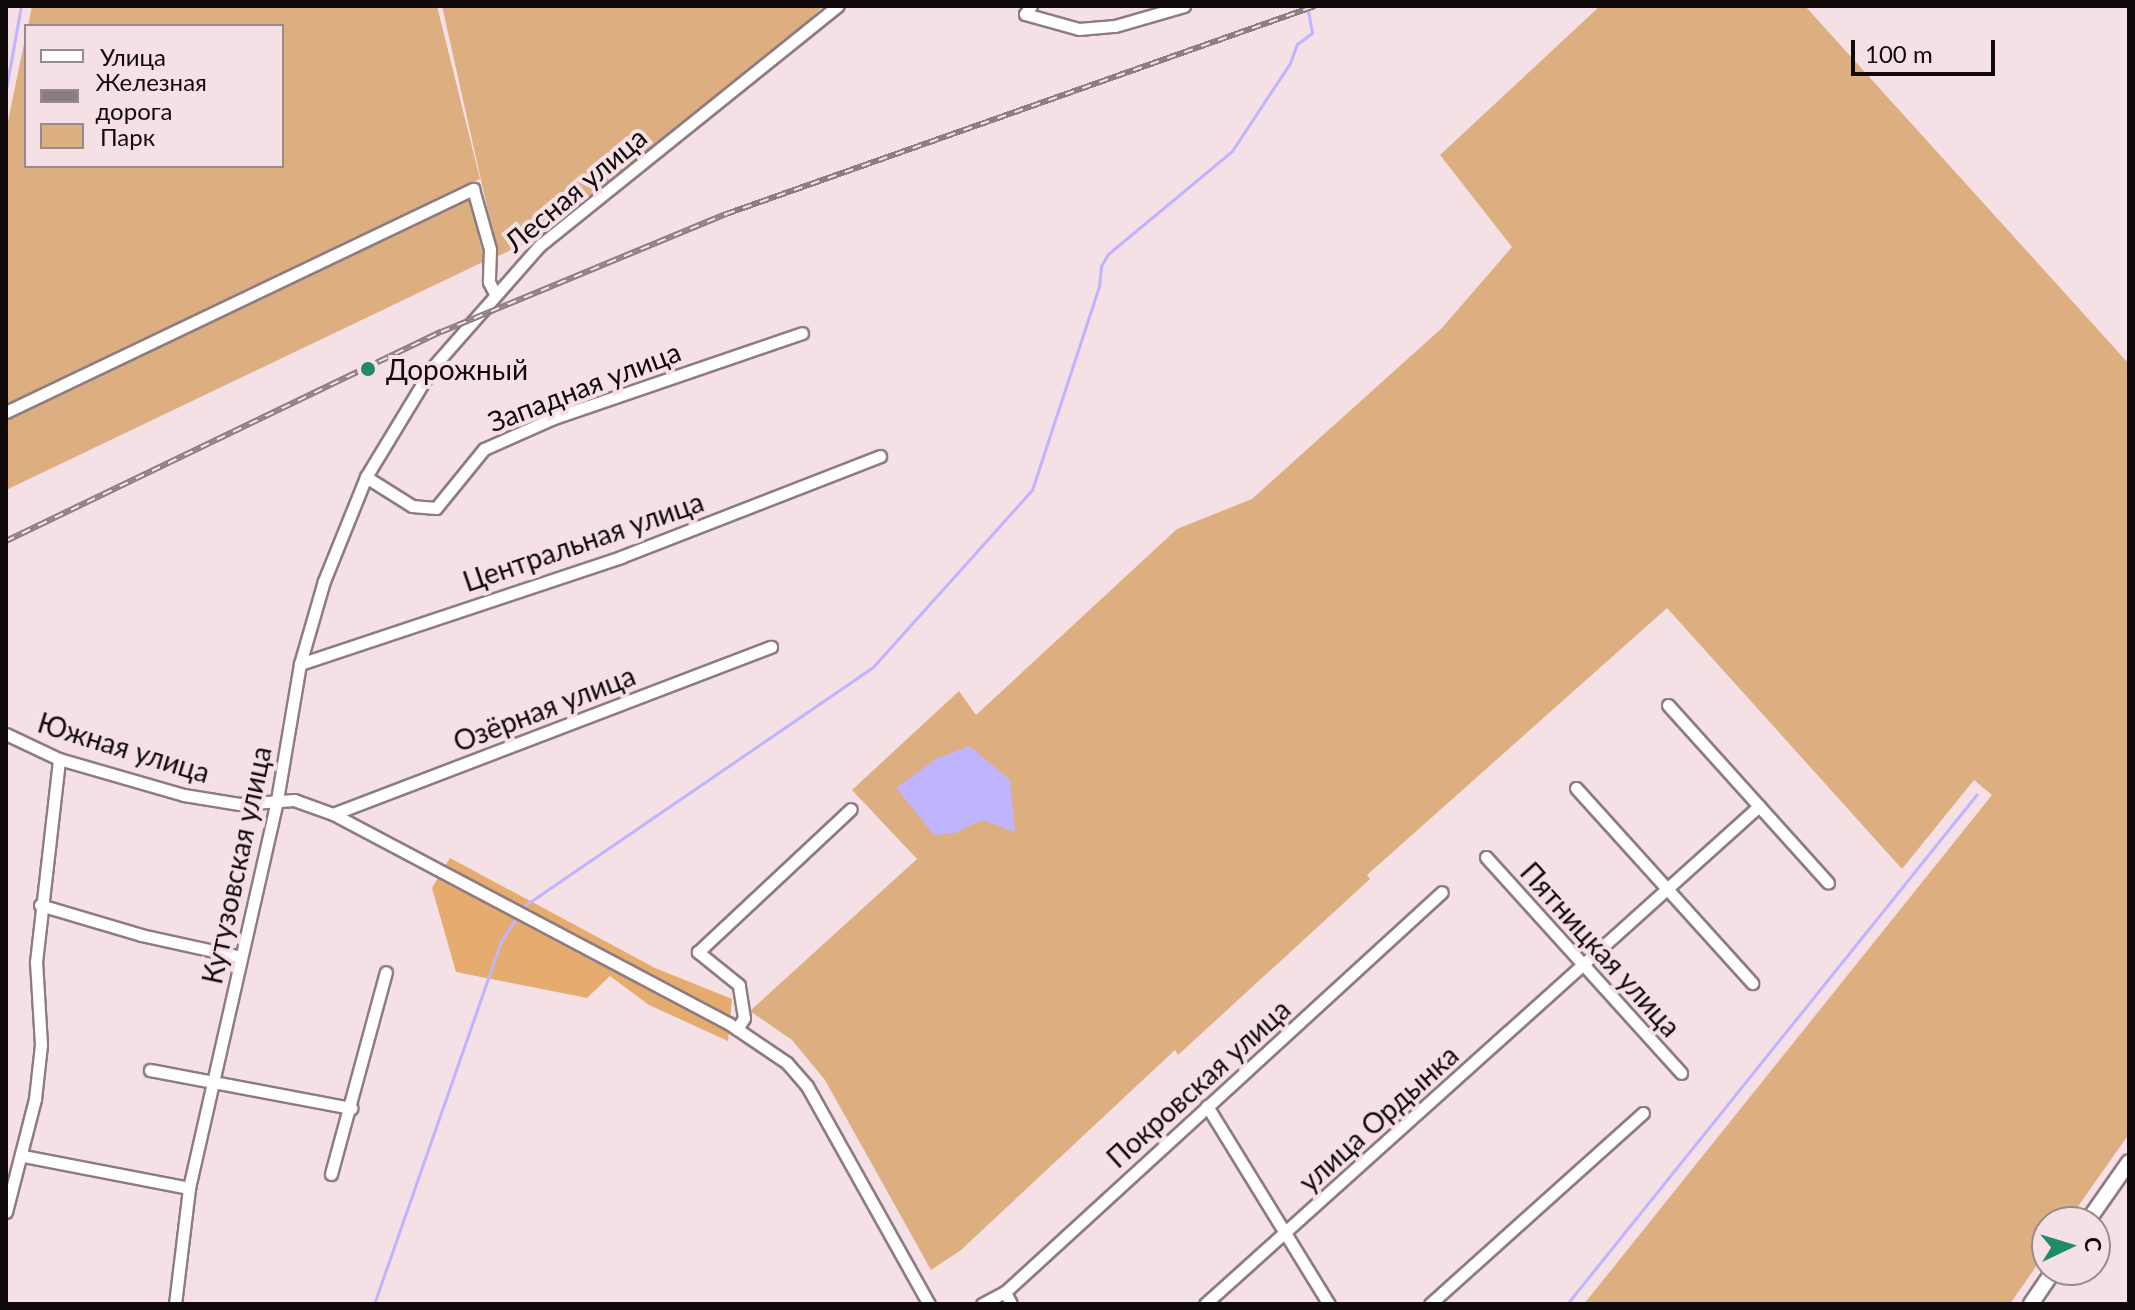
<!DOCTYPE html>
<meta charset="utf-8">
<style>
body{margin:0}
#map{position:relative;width:2135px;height:1310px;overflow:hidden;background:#f5e0e6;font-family:Lato,sans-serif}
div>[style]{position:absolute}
.green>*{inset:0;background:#dcae80}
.forest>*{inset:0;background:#e6ab6e}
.water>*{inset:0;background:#c0b4fe}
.stream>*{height:3px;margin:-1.5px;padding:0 1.5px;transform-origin:1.5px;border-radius:1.5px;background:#c0b4fe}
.roads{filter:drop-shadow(2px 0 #8e7c81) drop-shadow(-2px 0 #8e7c81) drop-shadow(0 2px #8e7c81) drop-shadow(0 -2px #8e7c81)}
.minor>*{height:11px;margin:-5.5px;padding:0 5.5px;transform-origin:5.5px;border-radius:5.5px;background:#fff}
.major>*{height:14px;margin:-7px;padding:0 7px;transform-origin:7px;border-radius:7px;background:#fff}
.rail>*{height:6px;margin-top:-3px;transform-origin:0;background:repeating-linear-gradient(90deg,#f5e0e6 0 9px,#8b7d80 0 18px);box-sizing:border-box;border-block:2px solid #8b7d80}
.dots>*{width:22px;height:22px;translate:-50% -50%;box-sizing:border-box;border:4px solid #f5e0e6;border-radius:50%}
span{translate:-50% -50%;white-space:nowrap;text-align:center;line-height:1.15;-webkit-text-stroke:8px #f5e0e6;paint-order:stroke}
.street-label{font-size:28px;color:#100a0b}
.poi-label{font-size:28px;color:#100a0b}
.left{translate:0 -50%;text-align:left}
.frame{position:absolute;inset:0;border:8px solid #100a0b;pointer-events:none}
.legend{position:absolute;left:24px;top:24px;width:260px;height:144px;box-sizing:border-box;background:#f5e0e6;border:2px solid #998a8e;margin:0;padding:10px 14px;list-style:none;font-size:24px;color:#100a0b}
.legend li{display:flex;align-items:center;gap:16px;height:40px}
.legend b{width:40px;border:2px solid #998a8e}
.north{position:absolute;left:2031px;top:1206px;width:80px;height:80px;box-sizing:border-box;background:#f5e0e6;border:2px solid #998a8e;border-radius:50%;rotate:86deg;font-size:22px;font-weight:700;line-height:32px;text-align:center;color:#100a0b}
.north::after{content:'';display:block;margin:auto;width:28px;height:36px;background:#1e8b6a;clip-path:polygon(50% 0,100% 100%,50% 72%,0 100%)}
.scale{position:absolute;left:1851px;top:40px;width:144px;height:36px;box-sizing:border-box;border:4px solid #100a0b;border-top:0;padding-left:10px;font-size:24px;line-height:28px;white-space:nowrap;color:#100a0b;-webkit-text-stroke:6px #f5e0e6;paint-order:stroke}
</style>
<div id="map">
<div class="green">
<i style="clip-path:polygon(32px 6px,437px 6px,480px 179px,6px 407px,6px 131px,26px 34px,26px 166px,282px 166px,282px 26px,28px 26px)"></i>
<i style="clip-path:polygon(442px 6px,823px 6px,767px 63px,548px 234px,498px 256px)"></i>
<i style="clip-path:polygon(1600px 6px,1805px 6px,2129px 364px,2129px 1134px,2067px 1222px,2047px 1222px,2047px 1251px,2010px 1304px,1584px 1304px,1992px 795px,1974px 780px,1902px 869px,1667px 608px,1367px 875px,1370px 879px,1178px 1055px,1175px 1050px,961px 1250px,931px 1270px,825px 1080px,792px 1040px,750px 1011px,917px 859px,852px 790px,959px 691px,976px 715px,1177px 529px,1252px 499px,1442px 328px,1512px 247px,1440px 155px)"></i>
<i style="clip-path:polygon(469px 197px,485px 261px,6px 490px,6px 420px)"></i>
</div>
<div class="forest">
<i style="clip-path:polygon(450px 858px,655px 968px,732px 999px,728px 1041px,649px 1005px,610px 976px,587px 998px,456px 972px,432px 888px)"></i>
</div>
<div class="water">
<i style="clip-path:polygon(969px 746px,1010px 780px,1015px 832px,982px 820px,955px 833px,934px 835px,896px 788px,936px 759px)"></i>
</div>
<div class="stream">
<i style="left:6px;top:89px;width:84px;rotate:-79.8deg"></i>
<i style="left:374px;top:1304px;width:385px;rotate:-70.7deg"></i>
<i style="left:501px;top:941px;width:42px;rotate:-56.7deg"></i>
<i style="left:524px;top:906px;width:423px;rotate:-34.4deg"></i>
<i style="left:873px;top:667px;width:238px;rotate:-48.1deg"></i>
<i style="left:1032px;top:490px;width:215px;rotate:-71.8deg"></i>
<i style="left:1099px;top:286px;width:20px;rotate:-84deg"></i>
<i style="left:1101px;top:266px;width:14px;rotate:-60deg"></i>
<i style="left:1108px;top:254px;width:161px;rotate:-39.7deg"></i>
<i style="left:1232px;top:151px;width:105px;rotate:-56.6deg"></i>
<i style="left:1290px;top:63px;width:20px;rotate:-70deg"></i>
<i style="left:1297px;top:44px;width:19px;rotate:-36deg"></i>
<i style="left:1312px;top:33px;width:27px;rotate:-100deg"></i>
<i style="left:1567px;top:1304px;width:654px;rotate:-51.2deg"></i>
</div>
<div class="roads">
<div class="minor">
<i style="left:1031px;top:6px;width:10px;rotate:127deg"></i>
<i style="left:1025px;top:14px;width:56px;rotate:15.5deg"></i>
<i style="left:1079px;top:29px;width:36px;rotate:-5deg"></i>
<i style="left:1115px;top:26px;width:72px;rotate:-16.2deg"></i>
<i style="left:6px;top:412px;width:518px;rotate:-25.53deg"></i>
<i style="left:473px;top:189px;width:62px;rotate:74.2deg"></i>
<i style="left:490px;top:249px;width:33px;rotate:92deg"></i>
<i style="left:489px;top:282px;width:11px;rotate:63deg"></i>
<i style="left:366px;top:477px;width:54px;rotate:32.2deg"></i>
<i style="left:412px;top:506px;width:24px;rotate:5deg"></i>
<i style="left:436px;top:508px;width:76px;rotate:-50.9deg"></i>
<i style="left:484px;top:449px;width:77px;rotate:-23.9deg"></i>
<i style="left:554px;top:418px;width:262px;rotate:-18.9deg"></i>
<i style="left:300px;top:664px;width:338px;rotate:-18.4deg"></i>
<i style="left:621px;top:557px;width:278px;rotate:-21.3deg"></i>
<i style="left:1668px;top:705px;width:239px;rotate:48deg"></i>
<i style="left:6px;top:734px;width:59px;rotate:25.3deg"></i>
<i style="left:59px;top:759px;width:130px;rotate:16.1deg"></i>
<i style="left:184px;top:795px;width:56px;rotate:9.3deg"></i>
<i style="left:239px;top:804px;width:55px;rotate:-4.2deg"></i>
<i style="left:294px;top:800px;width:41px;rotate:19.7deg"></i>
<i style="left:333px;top:814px;width:447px;rotate:27.9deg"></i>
<i style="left:728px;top:1023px;width:71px;rotate:34.1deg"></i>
<i style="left:787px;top:1063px;width:30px;rotate:49deg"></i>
<i style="left:807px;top:1086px;width:250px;rotate:60.8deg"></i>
<i style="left:1576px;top:788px;width:263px;rotate:47.9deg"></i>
<i style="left:333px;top:814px;width:469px;rotate:-20.9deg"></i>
<i style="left:1486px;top:857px;width:291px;rotate:47.9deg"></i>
<i style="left:40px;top:905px;width:105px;rotate:16.5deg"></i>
<i style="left:141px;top:935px;width:102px;rotate:12.4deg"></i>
<i style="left:737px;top:1029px;width:13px;rotate:-58deg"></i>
<i style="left:744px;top:1018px;width:33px;rotate:-99deg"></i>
<i style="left:739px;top:985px;width:53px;rotate:-141.2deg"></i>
<i style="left:698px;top:952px;width:209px;rotate:-43.1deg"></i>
<i style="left:150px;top:1070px;width:205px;rotate:10.7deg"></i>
<i style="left:1207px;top:1106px;width:233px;rotate:58.4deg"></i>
<i style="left:23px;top:1156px;width:169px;rotate:10.9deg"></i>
<i style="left:331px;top:1174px;width:209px;rotate:-74.8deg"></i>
<i style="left:6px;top:1212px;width:117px;rotate:-75.6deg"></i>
<i style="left:35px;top:1099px;width:54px;rotate:-83.7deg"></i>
<i style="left:41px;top:1045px;width:83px;rotate:-93.4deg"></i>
<i style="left:36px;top:962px;width:204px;rotate:-83.5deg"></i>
<i style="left:1005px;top:1292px;width:13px;rotate:63deg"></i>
<i style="left:175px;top:1304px;width:117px;rotate:-83.1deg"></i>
<i style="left:189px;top:1188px;width:398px;rotate:-77.2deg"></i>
<i style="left:277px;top:800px;width:138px;rotate:-80.4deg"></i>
<i style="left:300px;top:664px;width:86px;rotate:-73.9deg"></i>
<i style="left:324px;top:581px;width:112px;rotate:-68deg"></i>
<i style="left:366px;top:477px;width:127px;rotate:-58.8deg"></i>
<i style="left:432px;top:368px;width:162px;rotate:-48.7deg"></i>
<i style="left:539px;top:246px;width:383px;rotate:-38.8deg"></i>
<i style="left:982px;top:1304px;width:26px;rotate:-28deg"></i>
<i style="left:1005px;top:1292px;width:592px;rotate:-42.47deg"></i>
<i style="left:1205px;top:1304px;width:745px;rotate:-41.95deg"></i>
<i style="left:1430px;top:1304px;width:286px;rotate:-41.9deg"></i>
</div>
<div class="major">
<i style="left:2087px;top:1222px;width:73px;rotate:-55deg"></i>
<i style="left:2031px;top:1304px;width:41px;rotate:-55.9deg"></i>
</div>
</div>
<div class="rail">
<i style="left:6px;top:541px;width:483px;rotate:-25.7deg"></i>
<i style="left:441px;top:332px;width:308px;rotate:-22.5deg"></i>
<i style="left:726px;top:214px;width:625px;rotate:-19.45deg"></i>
</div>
<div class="dots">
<i style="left:368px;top:369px;background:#1e8b6a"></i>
</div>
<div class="street-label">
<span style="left:575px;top:189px;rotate:-40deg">Лесная улица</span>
<span style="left:584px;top:386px;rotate:-21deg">Западная улица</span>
<span style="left:583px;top:541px;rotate:-19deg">Центральная улица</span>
<span style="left:544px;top:708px;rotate:-21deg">Озёрная улица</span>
<span style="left:124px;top:747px;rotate:17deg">Южная улица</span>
<span style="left:236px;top:865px;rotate:-78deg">Кутузовская улица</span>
<span style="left:1601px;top:949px;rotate:48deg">Пятницкая улица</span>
<span style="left:1198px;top:1083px;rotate:-42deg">Покровская улица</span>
<span style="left:1378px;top:1118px;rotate:-42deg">улица Ордынка</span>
</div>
<div class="poi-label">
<span class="left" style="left:386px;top:369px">Дорожный</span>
</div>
<div class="frame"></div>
<ul class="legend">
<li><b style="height:10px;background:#fff"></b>Улица</li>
<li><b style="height:10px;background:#8b7d80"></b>Железная дорога</li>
<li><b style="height:22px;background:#dcae80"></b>Парк</li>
</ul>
<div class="north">С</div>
<div class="scale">100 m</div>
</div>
